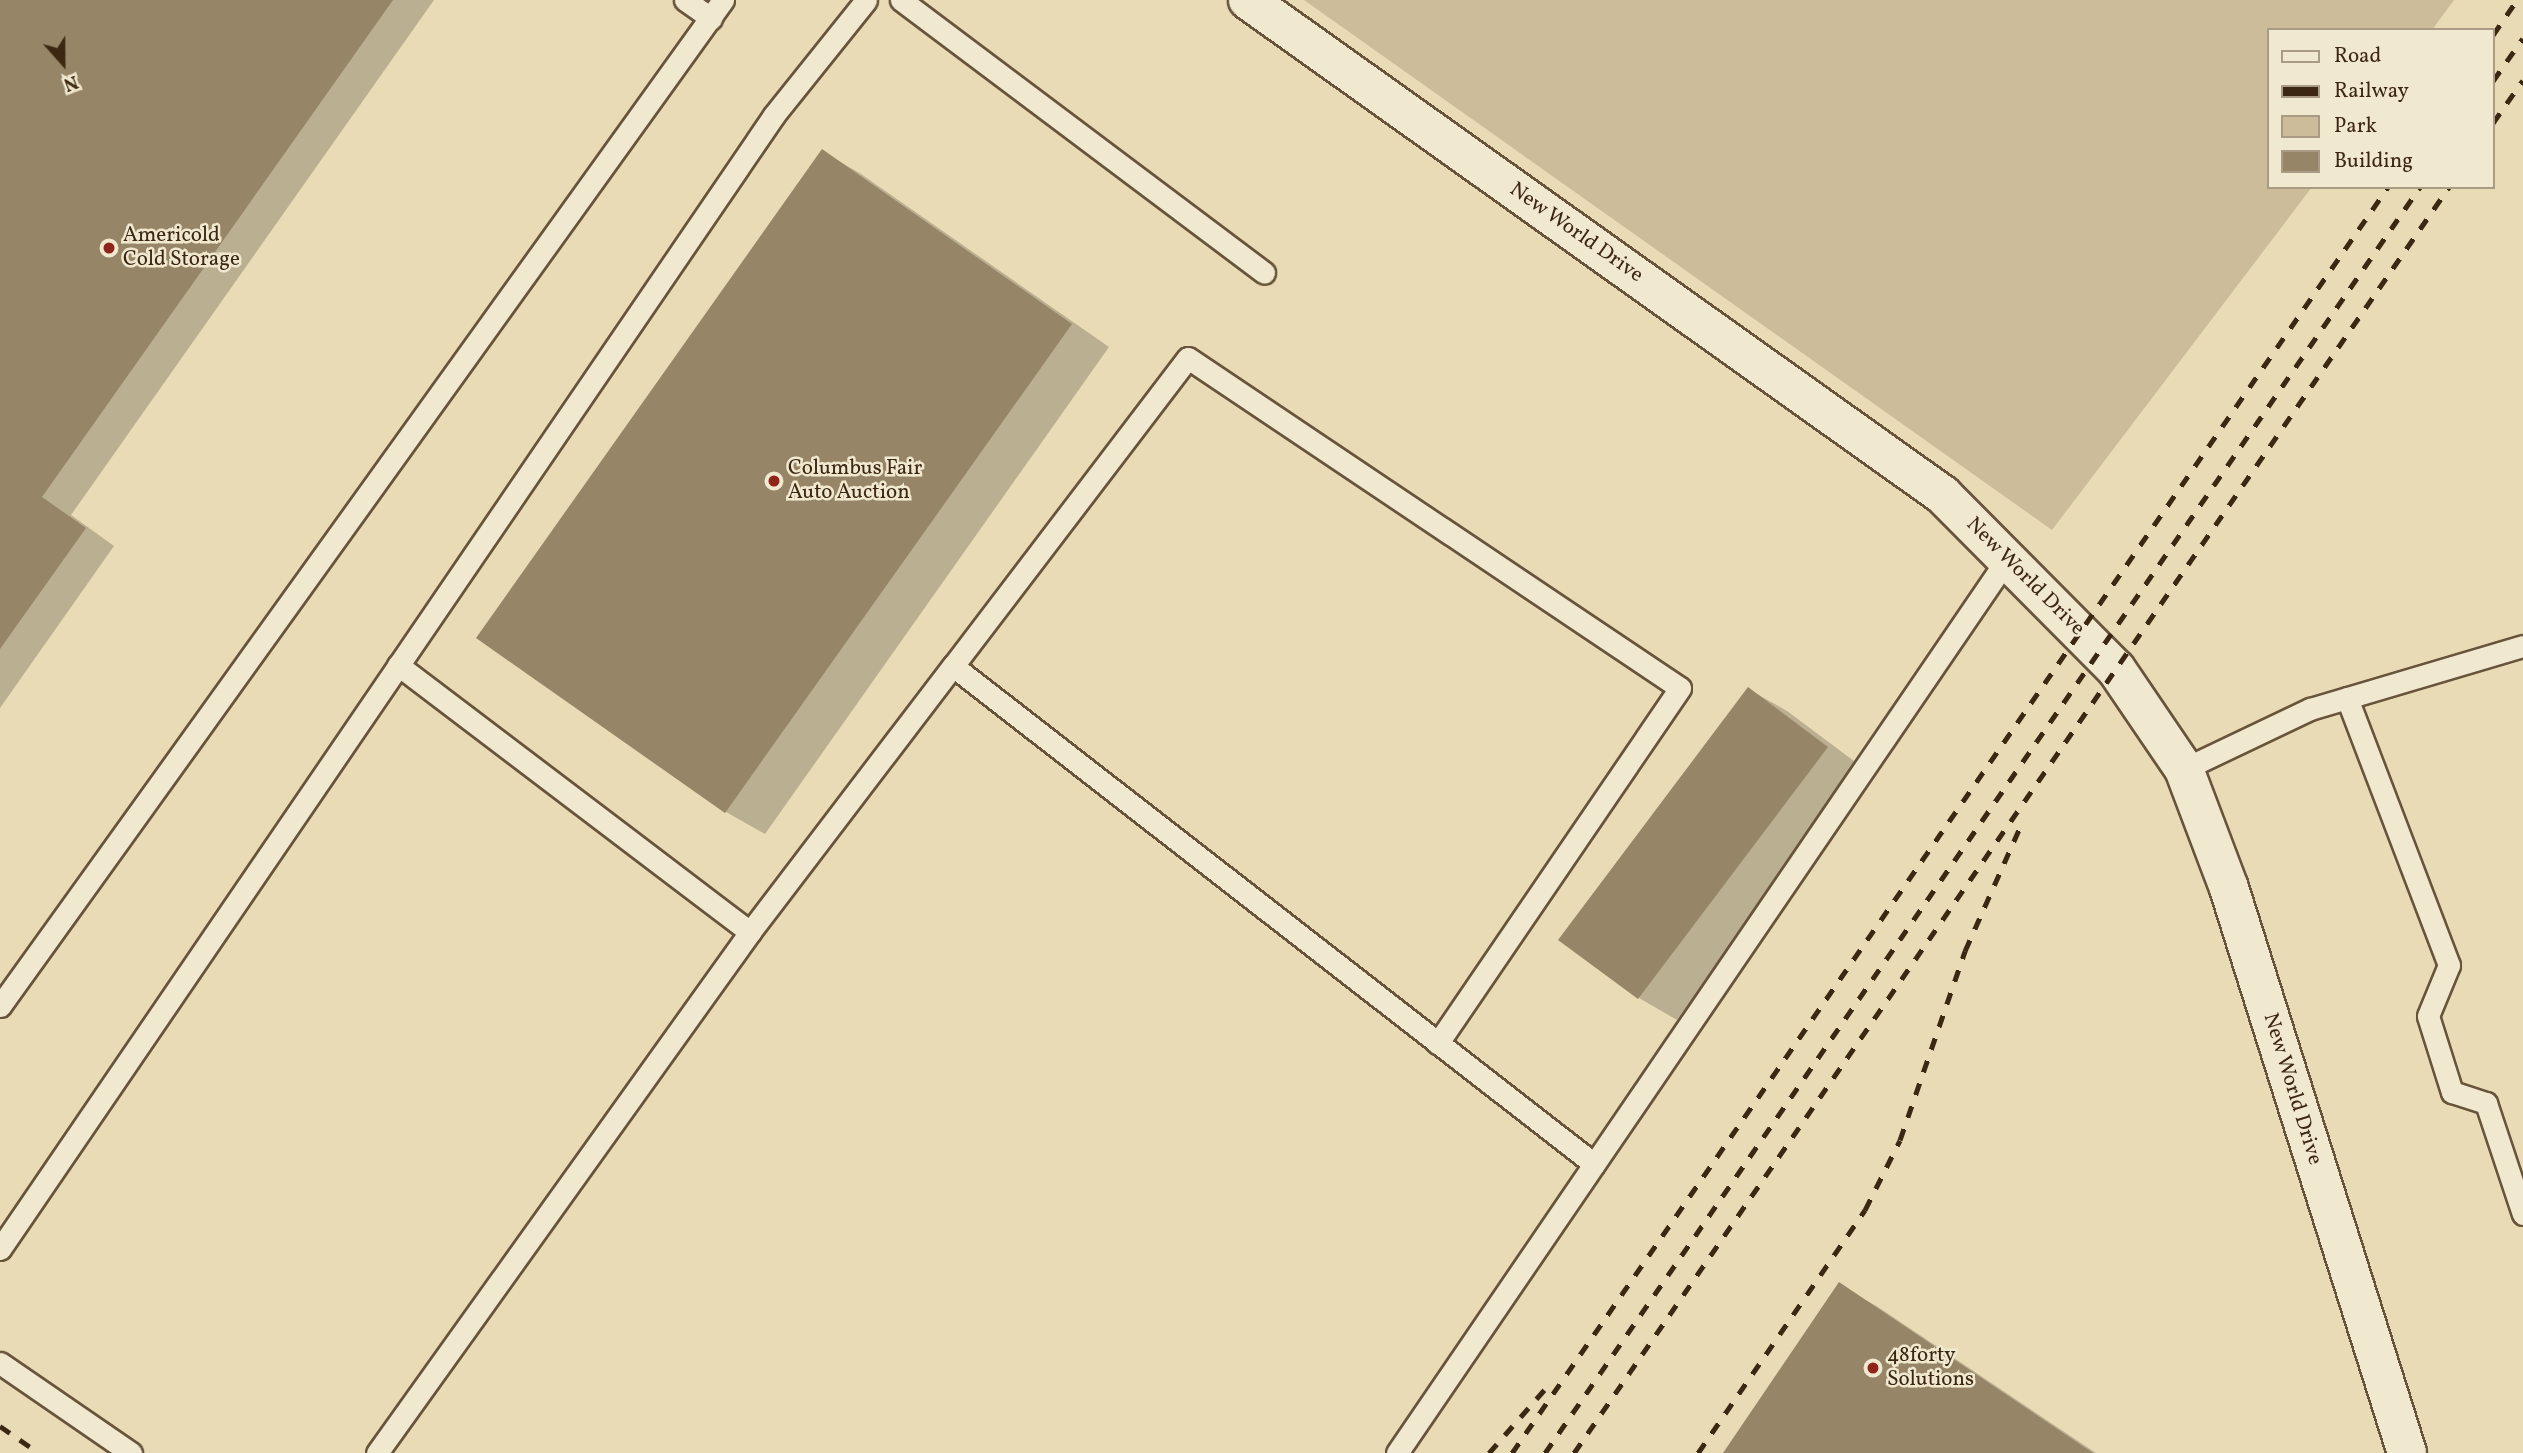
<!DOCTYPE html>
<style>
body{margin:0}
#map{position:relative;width:2523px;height:1453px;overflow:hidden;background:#e9dbb6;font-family:Vollkorn,serif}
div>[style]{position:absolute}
.green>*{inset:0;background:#ccbc9a}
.shadow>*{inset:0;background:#0003}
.building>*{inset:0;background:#968567}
.roads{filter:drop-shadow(2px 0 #67543b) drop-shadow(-2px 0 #67543b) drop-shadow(0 2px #67543b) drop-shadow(0 -2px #67543b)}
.service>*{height:21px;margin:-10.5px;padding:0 10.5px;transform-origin:10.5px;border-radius:10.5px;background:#f1e8d0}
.tertiary>*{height:38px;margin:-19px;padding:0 19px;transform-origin:19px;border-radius:19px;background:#f1e8d0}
.rail>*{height:5px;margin-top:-2.5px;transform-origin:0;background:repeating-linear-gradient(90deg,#3c2712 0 12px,transparent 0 24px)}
.dots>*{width:19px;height:19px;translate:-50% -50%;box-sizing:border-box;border:4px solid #f1e8d0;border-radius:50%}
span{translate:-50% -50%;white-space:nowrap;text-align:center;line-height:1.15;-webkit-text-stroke:5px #f1e8d0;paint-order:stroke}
.street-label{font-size:21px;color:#3c2712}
.poi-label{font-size:21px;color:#3c2712}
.left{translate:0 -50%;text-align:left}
.legend{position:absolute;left:2267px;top:28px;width:228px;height:161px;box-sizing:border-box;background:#f1e8d0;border:2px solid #a99b84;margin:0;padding:9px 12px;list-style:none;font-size:21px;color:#3c2712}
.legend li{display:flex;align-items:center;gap:14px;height:35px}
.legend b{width:35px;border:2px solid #a99b84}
.north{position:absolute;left:28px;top:28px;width:70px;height:70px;-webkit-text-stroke:5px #f1e8d0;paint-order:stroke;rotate:159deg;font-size:19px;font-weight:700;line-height:28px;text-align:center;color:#3c2712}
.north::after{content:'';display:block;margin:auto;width:24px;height:32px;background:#3c2712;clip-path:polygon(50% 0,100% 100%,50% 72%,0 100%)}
</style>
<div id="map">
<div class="green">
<i style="clip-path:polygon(1304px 0,2454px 0,2432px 30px,2269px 30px,2269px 187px,2312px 187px,2052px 530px)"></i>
</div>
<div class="shadow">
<i style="clip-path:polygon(0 0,434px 0,71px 515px,114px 546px,0 708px)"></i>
<i style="clip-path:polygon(823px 152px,861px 174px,1109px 347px,765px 834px,726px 812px,479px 638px)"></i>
<i style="clip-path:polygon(1748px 689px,1787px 711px,1866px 770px,1677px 1020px,1639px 998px)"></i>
<i style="clip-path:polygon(1839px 1285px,1878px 1307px,2096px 1453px,1725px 1453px)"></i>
</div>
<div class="building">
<i style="clip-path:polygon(0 0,393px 0,42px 497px,86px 528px,0 649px)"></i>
<i style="clip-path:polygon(822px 149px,1072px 324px,725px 813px,476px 638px)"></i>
<i style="clip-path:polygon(1748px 687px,1828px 747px,1638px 999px,1558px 940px)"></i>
<i style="clip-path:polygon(1839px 1282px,2093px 1453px,1723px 1453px)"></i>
</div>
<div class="roads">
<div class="service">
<i style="left:685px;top:0;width:32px;rotate:35deg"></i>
<i style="left:901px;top:0;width:454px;rotate:36.9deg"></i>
<i style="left:398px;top:665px;width:442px;rotate:37.2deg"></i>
<i style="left:750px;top:932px;width:335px;rotate:-52.7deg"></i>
<i style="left:953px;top:666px;width:812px;rotate:37.84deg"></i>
<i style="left:953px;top:666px;width:387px;rotate:-52.7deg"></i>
<i style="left:1188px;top:358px;width:592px;rotate:33.85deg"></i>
<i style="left:1680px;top:688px;width:430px;rotate:124.3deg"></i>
<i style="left:2347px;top:698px;width:286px;rotate:69.1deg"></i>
<i style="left:2449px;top:965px;width:55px;rotate:112.4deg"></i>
<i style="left:2428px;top:1016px;width:80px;rotate:72.5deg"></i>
<i style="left:2452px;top:1092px;width:36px;rotate:18deg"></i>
<i style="left:2486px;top:1103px;width:117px;rotate:71.6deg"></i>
<i style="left:2184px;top:769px;width:140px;rotate:-25.5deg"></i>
<i style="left:2310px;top:709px;width:222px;rotate:-16.5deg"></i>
<i style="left:0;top:1006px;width:1239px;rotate:-54.3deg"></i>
<i style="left:0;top:1249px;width:1373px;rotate:-55.68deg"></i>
<i style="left:774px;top:115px;width:147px;rotate:-51.3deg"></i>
<i style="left:0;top:1363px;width:159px;rotate:34.5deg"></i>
<i style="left:377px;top:1453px;width:641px;rotate:-54.4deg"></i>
<i style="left:1397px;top:1453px;width:1082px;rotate:-55.69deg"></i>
</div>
<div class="tertiary">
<i style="left:1248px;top:0;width:853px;rotate:35.46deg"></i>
<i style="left:1943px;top:495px;width:245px;rotate:45.2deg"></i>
<i style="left:2116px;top:669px;width:121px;rotate:55.8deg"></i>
<i style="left:2184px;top:769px;width:127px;rotate:69.3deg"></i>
<i style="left:2229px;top:888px;width:592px;rotate:72.51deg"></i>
</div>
</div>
<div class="rail">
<i style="left:2493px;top:35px;width:42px;rotate:-55.6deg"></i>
<i style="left:2493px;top:81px;width:52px;rotate:-55.1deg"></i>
<i style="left:2493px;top:123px;width:52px;rotate:-55.1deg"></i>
<i style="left:0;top:1426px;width:47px;rotate:34.7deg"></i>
<i style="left:1489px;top:1453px;width:96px;rotate:-48.8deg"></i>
<i style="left:1512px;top:1453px;width:1540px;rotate:-55.32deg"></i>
<i style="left:1545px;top:1453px;width:1539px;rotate:-55.35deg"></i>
<i style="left:1574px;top:1453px;width:1539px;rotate:-55.35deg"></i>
<i style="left:1698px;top:1453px;width:295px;rotate:-55.5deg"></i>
<i style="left:1865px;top:1210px;width:78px;rotate:-63.4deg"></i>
<i style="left:1900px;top:1140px;width:200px;rotate:-71deg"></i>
<i style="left:1965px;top:951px;width:142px;rotate:-66deg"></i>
</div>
<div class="dots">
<i style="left:109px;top:248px;background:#8f2418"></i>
<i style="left:774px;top:481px;background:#8f2418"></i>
<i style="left:1873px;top:1368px;background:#8f2418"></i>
</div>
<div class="street-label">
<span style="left:1576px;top:233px;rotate:35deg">New World Drive</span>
<span style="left:2025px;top:577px;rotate:45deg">New World Drive</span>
<span style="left:2292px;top:1089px;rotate:73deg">New World Drive</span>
</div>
<div class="poi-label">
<span class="left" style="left:123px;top:248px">Americold<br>Cold Storage</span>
<span class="left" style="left:788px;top:481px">Columbus Fair<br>Auto Auction</span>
<span class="left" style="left:1887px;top:1368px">48forty<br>Solutions</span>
</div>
<ul class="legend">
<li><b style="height:9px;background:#f1e8d0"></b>Road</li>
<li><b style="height:9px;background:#3c2712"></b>Railway</li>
<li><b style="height:19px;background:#ccbc9a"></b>Park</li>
<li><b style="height:19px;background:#968567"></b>Building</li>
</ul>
<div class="north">N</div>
</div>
